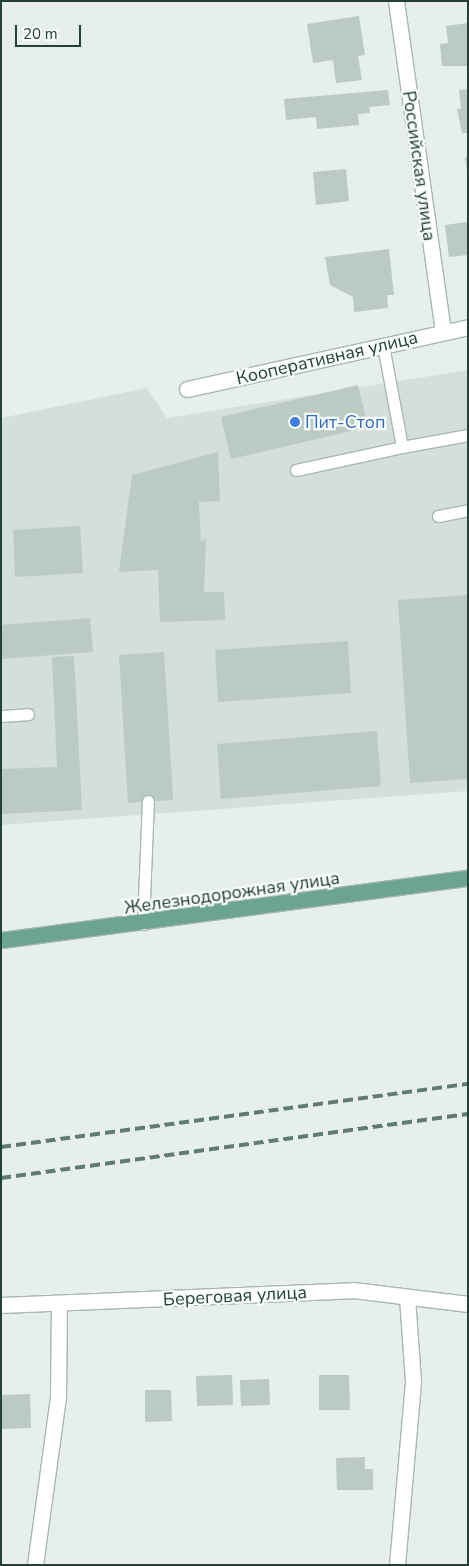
<!DOCTYPE html>
<meta charset="utf-8">
<style>
body{margin:0}
#map{position:relative;width:469px;height:1566px;overflow:hidden;background:#e6efea;font-family:"Nunito Sans",sans-serif}
div>[style]{position:absolute}
.built>*{inset:0;background:#d4dfd9}
.building>*{inset:0;background:#bbcac3}
.roads{filter:drop-shadow(1px 0 #a8b7b1) drop-shadow(-1px 0 #a8b7b1) drop-shadow(0 1px #a8b7b1) drop-shadow(0 -1px #a8b7b1)}
.service>*{height:11px;margin:-5.5px;padding:0 5.5px;transform-origin:5.5px;border-radius:5.5px;background:#fff}
.minor>*{height:15px;margin:-7.5px;padding:0 7.5px;transform-origin:7.5px;border-radius:7.5px;background:#fff}
.primary>*{height:15px;margin:-7.5px;padding:0 7.5px;transform-origin:7.5px;border-radius:7.5px;background:#6ba490}
.rail>*{height:4px;margin-top:-2px;transform-origin:0;background:repeating-linear-gradient(90deg,#5f7c72 0 10px,transparent 0 15px)}
.dots>*{width:14px;height:14px;translate:-50% -50%;box-sizing:border-box;border:2px solid #f7fbf9;border-radius:50%}
span{translate:-50% -50%;white-space:nowrap;text-align:center;line-height:1.15;-webkit-text-stroke:4.5px #f7fbf9;paint-order:stroke}
.street-label{font-size:18px;color:#244137}
.shop-label{font-size:18px;color:#366cbe}
.left{translate:0 -50%;text-align:left}
.frame{position:absolute;inset:0;border:2px solid #244137;pointer-events:none}
.scale{position:absolute;left:15px;top:25px;width:66px;height:22px;box-sizing:border-box;border:2px solid #244137;border-top:0;padding-left:6px;font-size:15px;line-height:18px;white-space:nowrap;color:#244137;-webkit-text-stroke:4px #f7fbf9;paint-order:stroke}
</style>
<div id="map">
<div class="built">
<i style="clip-path:polygon(468px 370px,468px 791px,1px 825px,1px 418px,147px 388px,167px 418px)"></i>
</div>
<div class="building">
<i style="clip-path:polygon(359px 16px,365px 55px,358px 56px,362px 80px,336px 83px,333px 60px,313px 63px,307px 24px)"></i>
<i style="clip-path:polygon(468px 23px,468px 66px,442px 66px,440px 44px,448px 43px,446px 26px)"></i>
<i style="clip-path:polygon(468px 89px,468px 133px,462px 133px,457px 109px,461px 109px,459px 90px)"></i>
<i style="clip-path:polygon(388px 90px,390px 105px,369px 107px,370px 113px,358px 114px,359px 125px,317px 129px,316px 117px,286px 120px,284px 99px)"></i>
<i style="clip-path:polygon(465px 157px,468px 157px,468px 172px,467px 172px)"></i>
<i style="clip-path:polygon(346px 169px,349px 201px,316px 205px,313px 172px)"></i>
<i style="clip-path:polygon(467px 222px,468px 255px,449px 257px,445px 225px)"></i>
<i style="clip-path:polygon(389px 249px,394px 295px,387px 295px,388px 308px,354px 312px,353px 297px,330px 285px,325px 257px)"></i>
<i style="clip-path:polygon(358px 385px,368px 427px,231px 459px,221px 417px)"></i>
<i style="clip-path:polygon(218px 452px,220px 501px,199px 502px,201px 542px,206px 538px,204px 592px,224px 592px,225px 620px,160px 622px,158px 570px,119px 572px,132px 475px)"></i>
<i style="clip-path:polygon(80px 526px,83px 573px,15px 577px,13px 530px)"></i>
<i style="clip-path:polygon(468px 595px,468px 779px,410px 783px,398px 600px)"></i>
<i style="clip-path:polygon(90px 618px,93px 652px,1px 659px,1px 625px)"></i>
<i style="clip-path:polygon(348px 641px,351px 693px,218px 702px,215px 650px)"></i>
<i style="clip-path:polygon(164px 652px,173px 800px,128px 803px,119px 655px)"></i>
<i style="clip-path:polygon(74px 656px,82px 810px,1px 814px,1px 769px,57px 767px,52px 657px)"></i>
<i style="clip-path:polygon(377px 731px,381px 786px,221px 799px,217px 744px)"></i>
<i style="clip-path:polygon(232px 1375px,233px 1405px,197px 1406px,196px 1376px)"></i>
<i style="clip-path:polygon(319px 1375px,349px 1375px,350px 1410px,319px 1410px)"></i>
<i style="clip-path:polygon(269px 1379px,270px 1405px,241px 1406px,240px 1380px)"></i>
<i style="clip-path:polygon(145px 1390px,171px 1390px,172px 1421px,145px 1422px)"></i>
<i style="clip-path:polygon(30px 1394px,31px 1428px,1px 1429px,1px 1395px)"></i>
<i style="clip-path:polygon(365px 1457px,365px 1469px,373px 1469px,373px 1490px,337px 1490px,336px 1458px)"></i>
</div>
<div class="roads">
<div class="service">
<i style="left:383px;top:345px;width:104px;rotate:79.4deg"></i>
<i style="left:402px;top:447px;width:67px;rotate:-10.3deg"></i>
<i style="left:296px;top:470px;width:108px;rotate:-12.2deg"></i>
<i style="left:438px;top:516px;width:31px;rotate:-11deg"></i>
<i style="left:1px;top:716px;width:27px;rotate:-4deg"></i>
<i style="left:143px;top:924px;width:123px;rotate:-87.7deg"></i>
</div>
<div class="minor">
<i style="left:396px;top:1px;width:334px;rotate:81.9deg"></i>
<i style="left:187px;top:389px;width:288px;rotate:-12.4deg"></i>
<i style="left:1px;top:1305px;width:352px;rotate:-2.4deg"></i>
<i style="left:353px;top:1290px;width:116px;rotate:6.9deg"></i>
<i style="left:35px;top:1565px;width:169px;rotate:-82.2deg"></i>
<i style="left:58px;top:1398px;width:95px;rotate:-89.4deg"></i>
<i style="left:397px;top:1565px;width:185px;rotate:-85deg"></i>
<i style="left:413px;top:1381px;width:83px;rotate:-94.1deg"></i>
</div>
<div class="primary">
<i style="left:1px;top:940px;width:471px;rotate:-7.6deg"></i>
</div>
</div>
<div class="rail">
<i style="left:1px;top:1147px;width:471px;rotate:-7.7deg"></i>
<i style="left:1px;top:1178px;width:471px;rotate:-7.8deg"></i>
</div>
<div class="dots">
<i style="left:295px;top:422px;background:#3f7fe0"></i>
</div>
<div class="street-label">
<span style="left:419px;top:166px;rotate:82deg">Российская улица</span>
<span style="left:327px;top:358px;rotate:-13deg">Кооперативная улица</span>
<span style="left:232px;top:893px;rotate:-8deg">Железнодорожная улица</span>
<span style="left:235px;top:1296px;rotate:-3deg">Береговая улица</span>
</div>
<div class="shop-label">
<span class="left" style="left:305px;top:422px">Пит-Стоп</span>
</div>
<div class="frame"></div>
<div class="scale">20 m</div>
</div>
